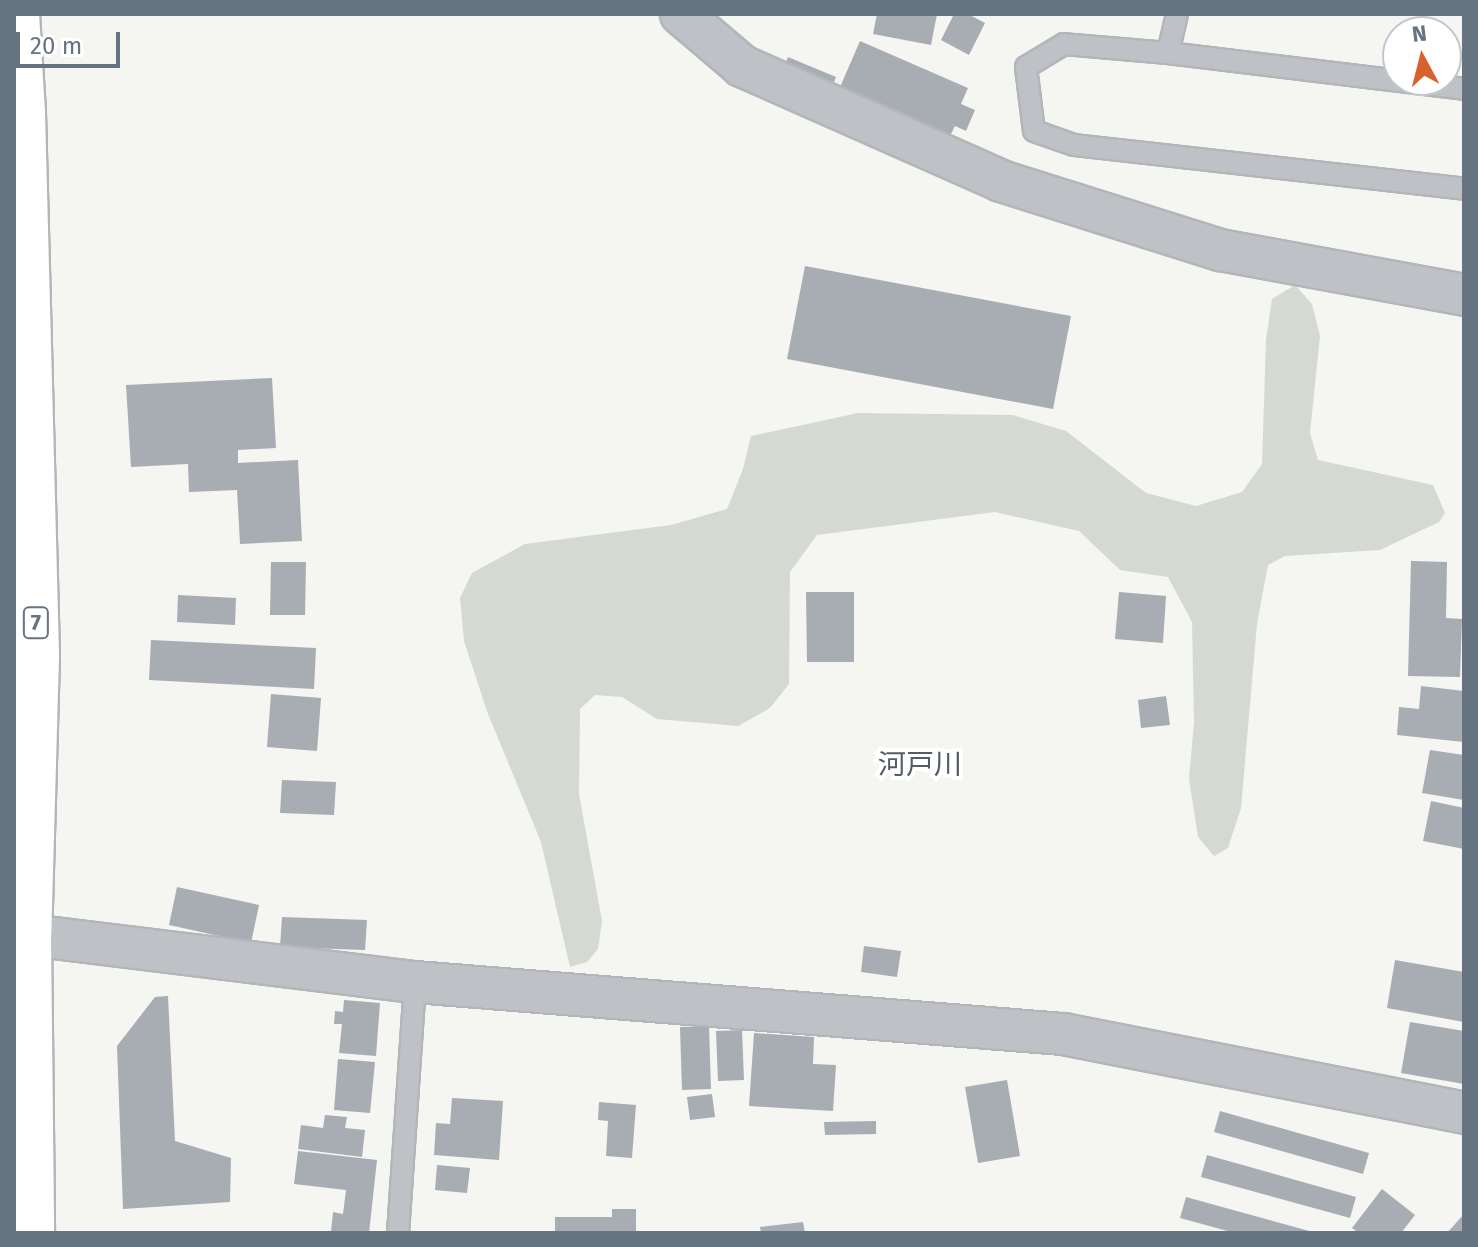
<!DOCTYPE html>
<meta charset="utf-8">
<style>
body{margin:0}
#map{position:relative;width:1478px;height:1247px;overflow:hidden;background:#f5f5f1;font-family:"Fira Sans","Noto Sans JP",sans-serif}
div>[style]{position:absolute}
.green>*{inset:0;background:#d4dad1}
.building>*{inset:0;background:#a7adb3}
.roads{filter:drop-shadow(2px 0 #b3b6b9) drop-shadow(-2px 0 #b3b6b9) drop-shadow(0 2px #b3b6b9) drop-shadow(0 -2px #b3b6b9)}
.service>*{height:20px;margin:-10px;padding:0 10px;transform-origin:10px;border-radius:10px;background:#bec1c5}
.minor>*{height:40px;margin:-20px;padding:0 20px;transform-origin:20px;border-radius:20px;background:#bec1c5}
.trunk>*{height:44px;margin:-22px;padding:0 22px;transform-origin:22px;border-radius:22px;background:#fff}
span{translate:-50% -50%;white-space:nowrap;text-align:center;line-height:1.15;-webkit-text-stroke:8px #fff;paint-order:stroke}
.shield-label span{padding:2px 6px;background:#fff;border:2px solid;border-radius:6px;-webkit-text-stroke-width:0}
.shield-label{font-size:22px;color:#667381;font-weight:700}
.quarter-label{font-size:28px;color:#535d66}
.frame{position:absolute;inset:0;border:16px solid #667381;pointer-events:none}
.north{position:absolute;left:1382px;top:16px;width:80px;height:80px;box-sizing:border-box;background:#fff;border:2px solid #c2c7cd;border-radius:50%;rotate:353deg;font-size:22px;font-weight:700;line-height:32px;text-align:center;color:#667381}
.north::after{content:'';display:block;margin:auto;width:28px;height:36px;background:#d8612e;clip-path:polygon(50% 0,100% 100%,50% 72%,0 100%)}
.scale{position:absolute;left:16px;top:32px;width:104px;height:36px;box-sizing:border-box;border:4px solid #667381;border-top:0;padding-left:10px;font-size:24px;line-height:28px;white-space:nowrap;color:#667381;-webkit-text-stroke:6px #fff;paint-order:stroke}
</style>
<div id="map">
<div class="green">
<i style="clip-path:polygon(1295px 285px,1312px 304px,1320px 336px,1310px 433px,1318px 460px,1433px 485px,1445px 513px,1439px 522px,1380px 550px,1285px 556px,1268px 565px,1257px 624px,1241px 808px,1228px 848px,1214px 856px,1198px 837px,1189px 779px,1194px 722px,1192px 622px,1168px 577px,1120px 570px,1079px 531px,995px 512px,817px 535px,790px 572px,789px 684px,770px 708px,738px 726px,657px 719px,622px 697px,595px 695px,580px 709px,579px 794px,602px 921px,598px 949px,587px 962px,570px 967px,541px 842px,488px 714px,464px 641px,460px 598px,472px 573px,525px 544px,671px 525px,727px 509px,743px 469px,751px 436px,858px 413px,1013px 415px,1066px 431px,1146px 493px,1196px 506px,1242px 492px,1262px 464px,1266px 340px,1272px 299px)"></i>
</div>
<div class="building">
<i style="clip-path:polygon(877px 14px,937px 14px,931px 45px,873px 34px)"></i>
<i style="clip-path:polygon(954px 14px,968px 14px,985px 23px,969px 55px,941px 40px)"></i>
<i style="clip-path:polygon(860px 41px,968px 88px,961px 104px,975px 110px,966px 131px,955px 126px,947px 142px,837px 94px)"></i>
<i style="clip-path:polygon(788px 57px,836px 77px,830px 92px,782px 72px)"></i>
<i style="clip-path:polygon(805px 266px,1071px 316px,1053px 409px,787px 359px)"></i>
<i style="clip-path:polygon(272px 378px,276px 448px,238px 450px,238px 463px,298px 460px,302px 541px,240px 544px,237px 490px,189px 492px,188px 464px,131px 467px,126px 385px)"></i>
<i style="clip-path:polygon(1411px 561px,1447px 562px,1446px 618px,1462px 619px,1460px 677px,1408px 676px)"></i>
<i style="clip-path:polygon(271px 562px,306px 562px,305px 615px,270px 615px)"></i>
<i style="clip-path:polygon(806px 592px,854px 592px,854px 662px,807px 662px)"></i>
<i style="clip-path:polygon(1119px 592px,1166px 596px,1163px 643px,1115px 639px)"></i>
<i style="clip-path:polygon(178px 595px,236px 598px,235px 625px,177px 622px)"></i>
<i style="clip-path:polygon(151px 640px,316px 648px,314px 689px,149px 680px)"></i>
<i style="clip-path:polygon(1421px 686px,1464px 691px,1464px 742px,1397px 735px,1399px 707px,1419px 709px)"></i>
<i style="clip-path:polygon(271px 694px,321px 698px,317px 751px,267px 747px)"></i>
<i style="clip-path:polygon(1166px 696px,1170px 725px,1141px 728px,1138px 700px)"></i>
<i style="clip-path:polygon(1430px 750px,1464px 755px,1464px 800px,1422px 793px)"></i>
<i style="clip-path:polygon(282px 780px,336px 782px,334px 815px,280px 813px)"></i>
<i style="clip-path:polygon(1431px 801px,1464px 808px,1464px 849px,1423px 841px)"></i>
<i style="clip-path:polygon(177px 887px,259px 905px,251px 943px,169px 925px)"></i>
<i style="clip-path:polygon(282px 917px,367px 920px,365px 950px,280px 947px)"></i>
<i style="clip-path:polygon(864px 946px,901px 951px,897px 977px,861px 972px)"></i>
<i style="clip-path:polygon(1395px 960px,1464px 972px,1464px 1022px,1387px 1008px)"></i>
<i style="clip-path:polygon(168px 996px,175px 1141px,231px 1158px,230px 1202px,123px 1209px,117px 1046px,155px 997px)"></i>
<i style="clip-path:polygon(344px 1000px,380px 1003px,376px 1056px,339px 1053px,342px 1024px,334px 1024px,335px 1011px,343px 1012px)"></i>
<i style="clip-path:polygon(1410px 1022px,1464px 1031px,1464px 1084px,1401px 1073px)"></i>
<i style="clip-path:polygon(709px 1026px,711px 1089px,682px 1090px,680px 1027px)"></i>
<i style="clip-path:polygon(742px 1030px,744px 1080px,718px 1081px,716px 1031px)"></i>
<i style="clip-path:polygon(754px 1033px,814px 1037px,813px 1064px,836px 1065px,833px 1111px,749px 1106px)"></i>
<i style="clip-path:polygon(338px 1059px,375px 1062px,370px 1113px,334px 1110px)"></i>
<i style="clip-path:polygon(1007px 1080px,1020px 1156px,978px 1163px,965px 1087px)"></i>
<i style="clip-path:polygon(712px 1094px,715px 1117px,690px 1120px,687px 1097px)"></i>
<i style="clip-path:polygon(452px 1098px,503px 1101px,499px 1160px,434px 1155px,436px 1123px,450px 1124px)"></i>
<i style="clip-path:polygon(599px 1102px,636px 1105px,632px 1158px,606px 1156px,608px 1121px,598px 1120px)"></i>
<i style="clip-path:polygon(1220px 1111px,1369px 1153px,1363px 1174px,1214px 1132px)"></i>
<i style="clip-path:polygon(325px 1115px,347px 1117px,345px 1128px,365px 1130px,362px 1157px,298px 1149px,301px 1125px,323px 1128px)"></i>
<i style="clip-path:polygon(876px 1121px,876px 1134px,825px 1135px,824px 1122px)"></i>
<i style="clip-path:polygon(298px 1151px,377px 1160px,369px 1233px,331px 1232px,333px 1212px,343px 1214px,346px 1190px,294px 1184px)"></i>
<i style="clip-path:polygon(1207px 1155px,1356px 1197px,1350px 1218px,1201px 1177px)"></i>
<i style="clip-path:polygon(437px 1165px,470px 1168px,467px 1193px,435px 1190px)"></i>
<i style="clip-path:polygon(1382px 1189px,1415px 1215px,1401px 1233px,1359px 1233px,1352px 1228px)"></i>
<i style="clip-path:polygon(1186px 1197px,1313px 1232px,1313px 1233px,1235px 1233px,1180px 1218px)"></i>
<i style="clip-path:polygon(612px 1209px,636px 1209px,636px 1233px,555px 1233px,555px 1217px,612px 1217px)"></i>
<i style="clip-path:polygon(1464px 1214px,1464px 1233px,1447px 1233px)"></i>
<i style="clip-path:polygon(803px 1222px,805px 1233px,761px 1233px,760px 1227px)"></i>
</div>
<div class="roads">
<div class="service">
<i style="left:1177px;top:14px;width:40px;rotate:103deg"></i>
<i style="left:1168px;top:53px;width:298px;rotate:6.9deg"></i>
<i style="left:1168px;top:53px;width:104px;rotate:-175.1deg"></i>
<i style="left:1064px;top:44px;width:44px;rotate:148.8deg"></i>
<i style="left:1026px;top:67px;width:64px;rotate:82.9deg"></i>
<i style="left:1034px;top:131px;width:42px;rotate:19.3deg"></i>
<i style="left:1074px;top:145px;width:392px;rotate:6.4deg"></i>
<i style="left:398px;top:1233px;width:252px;rotate:-86.1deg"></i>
</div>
<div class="minor">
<i style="left:681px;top:14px;width:80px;rotate:40.4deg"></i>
<i style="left:742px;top:66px;width:283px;rotate:23.9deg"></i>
<i style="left:1001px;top:181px;width:230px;rotate:17.5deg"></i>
<i style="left:1220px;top:250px;width:248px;rotate:10.4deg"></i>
<i style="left:14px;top:933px;width:404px;rotate:7deg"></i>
<i style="left:415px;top:982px;width:650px;rotate:4.59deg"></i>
<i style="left:1063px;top:1034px;width:409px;rotate:11.1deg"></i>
</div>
<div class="trunk">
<i style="left:17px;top:14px;width:99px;rotate:86.5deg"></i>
<i style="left:23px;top:113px;width:543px;rotate:88.52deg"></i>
<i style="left:37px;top:656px;width:278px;rotate:91.6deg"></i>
<i style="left:29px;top:934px;width:299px;rotate:89.4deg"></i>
</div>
</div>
<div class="shield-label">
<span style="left:36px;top:623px">7</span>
</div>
<div class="quarter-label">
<span style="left:920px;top:765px">河戸川</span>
</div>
<div class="frame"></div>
<div class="north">N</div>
<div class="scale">20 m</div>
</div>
